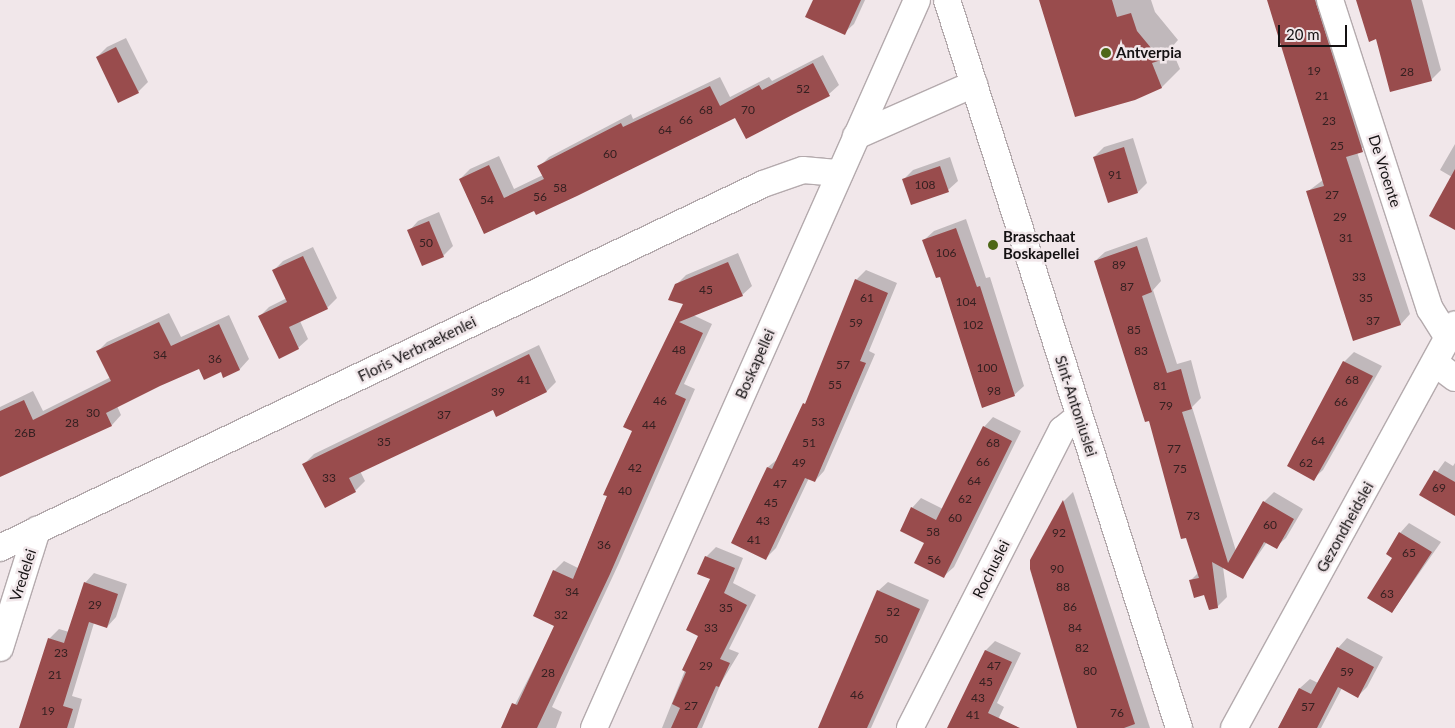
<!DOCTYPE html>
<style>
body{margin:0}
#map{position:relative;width:1455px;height:728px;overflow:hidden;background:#f1e7ea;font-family:Lato,sans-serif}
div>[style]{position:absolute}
.shadow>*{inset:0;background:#0003}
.building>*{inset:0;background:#994c4d}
.roads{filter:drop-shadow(1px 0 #b4aaad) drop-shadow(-1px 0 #b4aaad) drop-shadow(0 1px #b4aaad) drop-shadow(0 -1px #b4aaad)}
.street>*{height:26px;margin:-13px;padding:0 13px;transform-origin:13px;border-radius:13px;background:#fff}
.dots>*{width:14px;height:14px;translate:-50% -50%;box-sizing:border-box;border:2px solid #f1e7ea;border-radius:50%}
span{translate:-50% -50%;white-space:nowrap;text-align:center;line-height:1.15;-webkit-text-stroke:5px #f1e7ea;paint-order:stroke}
.number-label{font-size:12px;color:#352021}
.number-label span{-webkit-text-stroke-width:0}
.poi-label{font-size:15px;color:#141112;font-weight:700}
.left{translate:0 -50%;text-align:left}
.street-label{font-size:15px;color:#141112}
.scale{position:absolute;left:1278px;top:25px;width:69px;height:22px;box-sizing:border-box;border:2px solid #141112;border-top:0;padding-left:6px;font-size:15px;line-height:18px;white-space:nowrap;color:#141112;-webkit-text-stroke:4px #f1e7ea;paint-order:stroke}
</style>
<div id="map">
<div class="shadow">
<i style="clip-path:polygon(815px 0,865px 0,854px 24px,844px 33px)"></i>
<i style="clip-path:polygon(1041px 0,1151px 0,1155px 12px,1178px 40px,1171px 48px,1180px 69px,1162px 87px,1135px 99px,1076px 115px)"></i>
<i style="clip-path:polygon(1268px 0,1327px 0,1372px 141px,1357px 152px,1410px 314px,1401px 324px,1354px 339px,1307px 192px,1323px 180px)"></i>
<i style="clip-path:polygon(1357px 0,1422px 0,1441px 70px,1431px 80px)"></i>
<i style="clip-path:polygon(126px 38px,148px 82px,138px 92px,97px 57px,107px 47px)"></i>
<i style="clip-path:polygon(823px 55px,839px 85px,829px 94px,736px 116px,485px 233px,460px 179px,470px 169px,499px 156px,514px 189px,543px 175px,539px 167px,549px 157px,631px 114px,633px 119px,720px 77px,730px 97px,769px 77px,772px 81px)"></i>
<i style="clip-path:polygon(1133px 138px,1147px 183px,1138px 192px,1094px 157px,1104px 147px)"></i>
<i style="clip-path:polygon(1455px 144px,1455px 229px,1452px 177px,1440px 170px)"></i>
<i style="clip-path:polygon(950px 157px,958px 181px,948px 190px,903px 180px,913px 170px)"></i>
<i style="clip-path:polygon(439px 212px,453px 246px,443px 256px,409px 231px,418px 221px)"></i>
<i style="clip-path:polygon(966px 219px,986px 278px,990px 277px,1024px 386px,1014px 395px,941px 275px,924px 240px,934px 231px)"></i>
<i style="clip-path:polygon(1147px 237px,1161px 281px,1153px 290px,1177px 364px,1191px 360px,1201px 398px,1192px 407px,1236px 551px,1264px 502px,1274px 492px,1303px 509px,1286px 538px,1276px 547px,1267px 542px,1243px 577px,1223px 567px,1227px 597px,1217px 607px,1191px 580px,1198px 573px,1150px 420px,1095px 261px,1105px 252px)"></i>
<i style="clip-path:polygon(313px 247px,337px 298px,327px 308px,300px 321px,308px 339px,298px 348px,260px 316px,269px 307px,287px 298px,273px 271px,283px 261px)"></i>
<i style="clip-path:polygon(738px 253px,752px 286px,742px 295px,693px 315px,712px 324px,684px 384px,695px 389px,619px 563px,552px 707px,562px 712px,556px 728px,503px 728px,556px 625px,554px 571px,564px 561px,578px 568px,685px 303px,676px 285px,686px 275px)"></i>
<i style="clip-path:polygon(866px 270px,897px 283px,869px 351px,875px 354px,824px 471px,815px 481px,809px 478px,776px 548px,766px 558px,768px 467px,779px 458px,809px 399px,856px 280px)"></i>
<i style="clip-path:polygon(169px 313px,181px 337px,229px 315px,249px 359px,240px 369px,224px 376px,221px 370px,199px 368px,160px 385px,117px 406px,121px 415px,112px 425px,0 476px,0 407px,33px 391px,43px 411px,111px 377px,97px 352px,107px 342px)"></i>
<i style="clip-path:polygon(539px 345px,556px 382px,547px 391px,494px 408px,360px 471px,365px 481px,355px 491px,304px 464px,314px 454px)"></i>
<i style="clip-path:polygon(1354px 352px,1382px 366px,1323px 470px,1313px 479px,1344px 362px)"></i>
<i style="clip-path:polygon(993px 417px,1021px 431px,954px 567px,944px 576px,912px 508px,921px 498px,943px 509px,984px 427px)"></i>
<i style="clip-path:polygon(1445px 461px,1453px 466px,1455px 463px,1455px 514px,1421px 494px)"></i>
<i style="clip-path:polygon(1073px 492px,1150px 728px,1079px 728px,1031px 560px,1064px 501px)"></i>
<i style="clip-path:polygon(1409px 523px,1441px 542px,1392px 612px,1393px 557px,1400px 533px)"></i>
<i style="clip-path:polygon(716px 547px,743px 558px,733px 583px,756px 595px,729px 649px,739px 653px,721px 683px,702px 728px,662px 728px,699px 635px,711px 579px,706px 557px)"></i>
<i style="clip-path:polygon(94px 573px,127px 584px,116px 617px,107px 627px,94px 623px,72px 696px,82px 699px,74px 728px,21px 728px,49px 639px,59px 629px,69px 632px,85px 583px)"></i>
<i style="clip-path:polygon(888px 582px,929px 600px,871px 728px,819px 728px,878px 591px)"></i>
<i style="clip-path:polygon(1347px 638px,1383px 657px,1367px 687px,1358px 696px,1342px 688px,1321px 728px,1278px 728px,1300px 688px,1310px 679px,1318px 683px,1338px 648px)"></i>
<i style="clip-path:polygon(995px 641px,1021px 653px,997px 703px,1004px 707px,994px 728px,957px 728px,986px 650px)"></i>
</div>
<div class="building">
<i style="clip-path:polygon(813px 0,861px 0,845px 35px,805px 17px)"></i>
<i style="clip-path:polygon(1039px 0,1112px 0,1117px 17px,1131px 13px,1137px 31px,1161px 60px,1152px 63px,1162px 88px,1135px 100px,1075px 117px)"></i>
<i style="clip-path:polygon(1267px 0,1315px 0,1363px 152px,1346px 157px,1401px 325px,1353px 341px,1306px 191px,1324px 186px)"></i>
<i style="clip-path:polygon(1356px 0,1411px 0,1432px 81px,1390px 92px,1376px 39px,1369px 42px)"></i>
<i style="clip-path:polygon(116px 47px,139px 93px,118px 103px,96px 57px)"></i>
<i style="clip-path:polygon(813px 63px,830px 96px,794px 114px,746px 139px,735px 118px,577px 196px,536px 215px,534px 211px,484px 234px,459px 179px,489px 165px,504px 198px,544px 179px,537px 166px,621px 123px,623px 127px,710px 86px,720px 106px,759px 85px,762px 90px)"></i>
<i style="clip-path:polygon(1124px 147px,1138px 193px,1108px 203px,1093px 157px)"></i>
<i style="clip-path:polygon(940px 166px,949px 192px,911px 205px,902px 179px)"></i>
<i style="clip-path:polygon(1455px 169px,1455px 230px,1429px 216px)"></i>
<i style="clip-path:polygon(429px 221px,444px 257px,422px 266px,407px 230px)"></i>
<i style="clip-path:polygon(956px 228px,977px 287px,980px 286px,1015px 396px,982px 408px,940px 277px,936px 278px,922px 240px)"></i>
<i style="clip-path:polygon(1137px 246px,1152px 292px,1142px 296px,1167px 373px,1181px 369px,1192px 409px,1182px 412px,1228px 563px,1263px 501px,1294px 519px,1277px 549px,1264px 542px,1243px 579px,1212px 562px,1218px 608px,1209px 610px,1204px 595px,1194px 598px,1189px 580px,1199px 578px,1186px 538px,1181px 539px,1149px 421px,1145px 422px,1094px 261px)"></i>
<i style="clip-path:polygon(303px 256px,328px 309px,289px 327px,299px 349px,279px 359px,258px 316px,287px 302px,272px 270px)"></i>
<i style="clip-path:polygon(728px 262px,743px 296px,679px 322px,703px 333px,675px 394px,686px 399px,610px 574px,537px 728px,501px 728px,512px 703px,517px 705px,554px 626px,533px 616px,553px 570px,573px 579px,607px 496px,603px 495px,632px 431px,623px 427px,683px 304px,668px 300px,675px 284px)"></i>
<i style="clip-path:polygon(855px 279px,888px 293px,860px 361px,866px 363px,815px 482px,805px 478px,766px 560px,731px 543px,767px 467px,772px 469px,803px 403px,805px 404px)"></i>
<i style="clip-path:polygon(159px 322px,171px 346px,219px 324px,240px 370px,223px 378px,221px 372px,204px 380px,199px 369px,160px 386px,106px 413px,112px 426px,0 477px,0 411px,24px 400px,33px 420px,111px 381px,96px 351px)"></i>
<i style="clip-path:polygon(529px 354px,547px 392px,496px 417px,493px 410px,349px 478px,356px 492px,325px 508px,302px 464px)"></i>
<i style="clip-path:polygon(1343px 361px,1373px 376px,1314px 481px,1287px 466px)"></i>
<i style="clip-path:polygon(983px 426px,1012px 441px,944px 578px,914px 563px,924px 543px,900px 531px,911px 507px,936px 520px)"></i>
<i style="clip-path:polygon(1434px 470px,1455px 482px,1455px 516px,1419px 495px)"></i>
<i style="clip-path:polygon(1063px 500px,1135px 724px,1124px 728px,1077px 728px,1030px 569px,1030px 560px)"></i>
<i style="clip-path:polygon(1399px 532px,1432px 552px,1392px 613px,1367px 598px,1392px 558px,1386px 554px)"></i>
<i style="clip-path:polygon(705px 556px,735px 568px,724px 593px,747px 605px,720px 659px,730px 663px,719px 687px,716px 686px,697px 728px,671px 728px,680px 708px,672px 704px,686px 672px,682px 670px,698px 636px,686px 630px,710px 579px,697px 574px)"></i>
<i style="clip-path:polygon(84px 582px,118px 594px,107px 628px,89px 622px,63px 706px,73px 709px,67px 728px,19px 728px,48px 638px,64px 643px)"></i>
<i style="clip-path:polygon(877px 590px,920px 609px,867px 728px,818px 728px)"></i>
<i style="clip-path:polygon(1337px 647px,1374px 667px,1358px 698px,1338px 687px,1317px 728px,1278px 728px,1299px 688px,1311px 694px)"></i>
<i style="clip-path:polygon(985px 650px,1012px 662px,988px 713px,1020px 728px,947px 728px)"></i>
</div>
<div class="roads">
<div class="street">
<i style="left:947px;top:0;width:764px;rotate:72.32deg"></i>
<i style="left:1330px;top:0;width:325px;rotate:72.1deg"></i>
<i style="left:1430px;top:309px;width:34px;rotate:58deg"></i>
<i style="left:856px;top:136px;width:129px;rotate:-23.8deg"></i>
<i style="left:1435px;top:363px;width:25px;rotate:37deg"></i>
<i style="left:0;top:548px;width:845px;rotate:-25.5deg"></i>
<i style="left:763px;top:184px;width:42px;rotate:-19.3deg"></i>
<i style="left:803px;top:170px;width:37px;rotate:5deg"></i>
<i style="left:0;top:648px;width:124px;rotate:-72.6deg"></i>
<i style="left:594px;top:728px;width:796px;rotate:-66.07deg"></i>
<i style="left:910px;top:728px;width:335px;rotate:-63deg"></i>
<i style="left:1062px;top:430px;width:22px;rotate:-39deg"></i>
<i style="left:1234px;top:728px;width:460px;rotate:-61.3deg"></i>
</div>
</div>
<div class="dots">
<i style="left:1106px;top:53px;background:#4e6717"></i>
<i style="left:993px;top:245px;background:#4e6717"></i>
</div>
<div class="number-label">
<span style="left:1314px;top:71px">19</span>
<span style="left:1407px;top:72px">28</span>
<span style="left:803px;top:89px">52</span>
<span style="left:1322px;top:96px">21</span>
<span style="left:706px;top:110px">68</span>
<span style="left:748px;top:110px">70</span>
<span style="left:686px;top:120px">66</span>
<span style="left:1329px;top:121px">23</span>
<span style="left:665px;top:130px">64</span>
<span style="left:1337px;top:146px">25</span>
<span style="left:610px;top:154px">60</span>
<span style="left:1115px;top:175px">91</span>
<span style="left:925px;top:185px">108</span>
<span style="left:560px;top:188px">58</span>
<span style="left:1332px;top:195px">27</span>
<span style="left:540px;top:197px">56</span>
<span style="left:487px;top:200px">54</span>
<span style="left:1340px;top:217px">29</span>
<span style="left:1346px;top:238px">31</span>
<span style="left:426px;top:243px">50</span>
<span style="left:946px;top:253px">106</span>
<span style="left:1119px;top:265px">89</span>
<span style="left:1359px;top:277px">33</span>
<span style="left:1127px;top:287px">87</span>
<span style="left:706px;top:290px">45</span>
<span style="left:867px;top:298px">61</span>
<span style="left:1366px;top:298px">35</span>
<span style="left:966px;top:302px">104</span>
<span style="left:1373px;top:321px">37</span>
<span style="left:856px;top:323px">59</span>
<span style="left:973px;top:325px">102</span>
<span style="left:1134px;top:330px">85</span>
<span style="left:679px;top:350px">48</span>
<span style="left:1141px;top:351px">83</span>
<span style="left:160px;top:355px">34</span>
<span style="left:215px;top:359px">36</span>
<span style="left:843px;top:365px">57</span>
<span style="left:987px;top:368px">100</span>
<span style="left:524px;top:380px">41</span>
<span style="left:1352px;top:380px">68</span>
<span style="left:835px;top:385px">55</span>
<span style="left:1160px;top:386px">81</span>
<span style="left:994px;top:391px">98</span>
<span style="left:498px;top:392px">39</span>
<span style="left:660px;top:401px">46</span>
<span style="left:1341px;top:402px">66</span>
<span style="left:1166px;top:406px">79</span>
<span style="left:93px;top:413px">30</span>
<span style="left:444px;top:415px">37</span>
<span style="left:818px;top:422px">53</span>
<span style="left:72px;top:423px">28</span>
<span style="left:649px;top:425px">44</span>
<span style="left:25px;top:433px">26B</span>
<span style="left:1318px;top:441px">64</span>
<span style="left:384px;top:442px">35</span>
<span style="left:809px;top:443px">51</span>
<span style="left:993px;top:443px">68</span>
<span style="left:1174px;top:449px">77</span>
<span style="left:983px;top:462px">66</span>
<span style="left:799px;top:463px">49</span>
<span style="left:1306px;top:463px">62</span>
<span style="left:635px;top:468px">42</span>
<span style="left:1180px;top:469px">75</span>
<span style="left:329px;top:478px">33</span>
<span style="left:974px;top:481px">64</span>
<span style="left:780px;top:484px">47</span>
<span style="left:1439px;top:488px">69</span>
<span style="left:625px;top:491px">40</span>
<span style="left:965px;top:499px">62</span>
<span style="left:771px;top:503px">45</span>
<span style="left:1193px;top:516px">73</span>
<span style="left:955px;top:518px">60</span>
<span style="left:763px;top:521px">43</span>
<span style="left:1270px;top:525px">60</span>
<span style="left:933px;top:532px">58</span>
<span style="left:1059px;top:533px">92</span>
<span style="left:754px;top:540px">41</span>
<span style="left:604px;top:545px">36</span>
<span style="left:1409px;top:553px">65</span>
<span style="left:934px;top:560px">56</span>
<span style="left:1057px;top:569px">90</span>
<span style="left:1063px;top:587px">88</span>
<span style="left:572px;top:592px">34</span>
<span style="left:1387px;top:594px">63</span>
<span style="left:95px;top:605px">29</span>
<span style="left:1070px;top:607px">86</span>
<span style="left:726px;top:608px">35</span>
<span style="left:893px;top:612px">52</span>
<span style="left:561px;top:615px">32</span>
<span style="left:711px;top:628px">33</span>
<span style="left:1075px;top:628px">84</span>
<span style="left:881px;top:639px">50</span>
<span style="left:1082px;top:648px">82</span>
<span style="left:61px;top:653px">23</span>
<span style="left:706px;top:666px">29</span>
<span style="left:994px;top:666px">47</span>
<span style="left:1090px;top:671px">80</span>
<span style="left:1347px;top:672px">59</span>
<span style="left:548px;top:673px">28</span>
<span style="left:55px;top:675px">21</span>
<span style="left:986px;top:682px">45</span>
<span style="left:857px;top:695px">46</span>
<span style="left:978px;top:698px">43</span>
<span style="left:691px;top:706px">27</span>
<span style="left:1308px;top:707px">57</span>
<span style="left:48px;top:711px">19</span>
<span style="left:1117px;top:713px">76</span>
<span style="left:973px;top:715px">41</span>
</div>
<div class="poi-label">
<span class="left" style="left:1116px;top:53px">Antverpia</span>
<span class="left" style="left:1003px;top:245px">Brasschaat<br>Boskapellei</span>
</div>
<div class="street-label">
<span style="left:1385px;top:171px;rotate:72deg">De Vroente</span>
<span style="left:417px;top:349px;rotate:-26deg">Floris Verbraekenlei</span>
<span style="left:755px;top:364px;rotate:-66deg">Boskapellei</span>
<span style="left:1076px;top:406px;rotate:72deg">Sint-Antoniuslei</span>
<span style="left:1345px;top:527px;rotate:-61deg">Gezondheidslei</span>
<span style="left:991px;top:569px;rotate:-63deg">Rochuslei</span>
<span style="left:23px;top:575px;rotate:-72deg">Vredelei</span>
</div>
<div class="scale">20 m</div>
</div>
